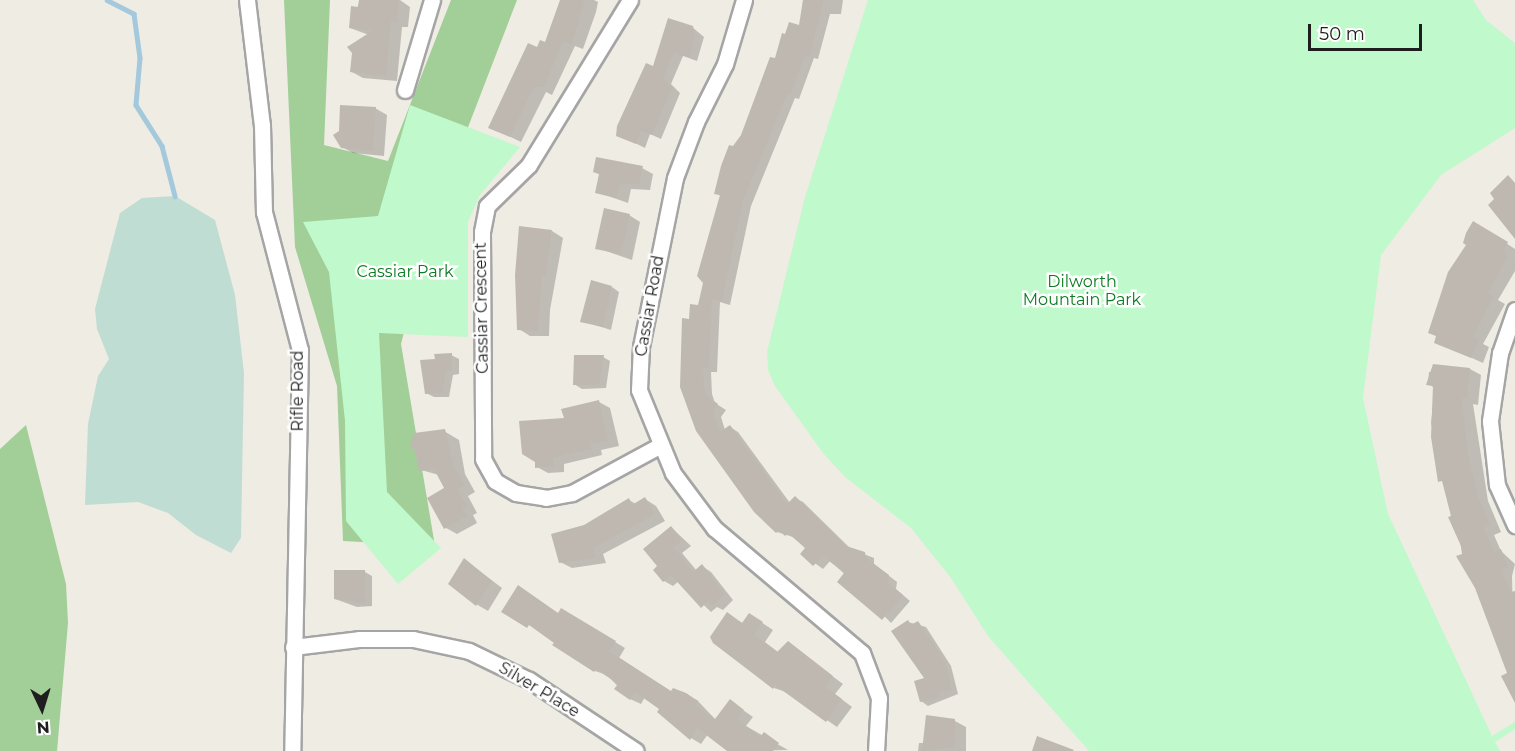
<!DOCTYPE html>
<style>
body{margin:0}
#map{position:relative;width:1515px;height:751px;overflow:hidden;background:#efece3;font-family:Montserrat,sans-serif}
div>[style]{position:absolute}
.forest>*{inset:0;background:#a2ce98}
.wetland>*{inset:0;background:#c0ddd3}
.park>*{inset:0;background:#c0f9cb}
.shadow>*{inset:0;background:#0003}
.stream>*{height:4.5px;margin:-2.25px;padding:0 2.25px;transform-origin:2.25px;border-radius:2.25px;background:#a4c9dd}
.building>*{inset:0;background:#bfb8b0}
.roads{filter:drop-shadow(2px 0 #a5a5a5) drop-shadow(-2px 0 #a5a5a5) drop-shadow(0 2px #a5a5a5) drop-shadow(0 -2px #a5a5a5)}
.minor>*{height:15px;margin:-7.5px;padding:0 7.5px;transform-origin:7.5px;border-radius:7.5px;background:#fff}
span{translate:-50% -50%;white-space:nowrap;text-align:center;line-height:1.15;-webkit-text-stroke:5px #fff;paint-order:stroke}
.park-label{font-size:16px;color:#0b7c22}
.street-label{font-size:16px;color:#1e1e1e}
.north{position:absolute;left:12px;top:679px;width:60px;height:60px;-webkit-text-stroke:4px #fff;paint-order:stroke;rotate:176deg;font-size:16px;font-weight:700;line-height:24px;text-align:center;color:#1e1e1e}
.north::after{content:'';display:block;margin:auto;width:21px;height:27px;background:#1e1e1e;clip-path:polygon(50% 0,100% 100%,50% 72%,0 100%)}
.scale{position:absolute;left:1308px;top:24px;width:114px;height:27px;box-sizing:border-box;border:3px solid #1e1e1e;border-top:0;padding-left:8px;font-size:18px;line-height:21px;white-space:nowrap;color:#1e1e1e;-webkit-text-stroke:4px #fff;paint-order:stroke}
</style>
<div id="map">
<div class="forest">
<i style="clip-path:polygon(284px 0,330px 0,324px 145px,388px 161px,451px 0,517px 0,433px 218px,401px 344px,435px 546px,343px 541px,337px 386px,295px 247px)"></i>
<i style="clip-path:polygon(26px 425px,66px 584px,68px 623px,57px 751px,0 751px,0 449px)"></i>
</div>
<div class="wetland">
<i style="clip-path:polygon(175px 196px,215px 220px,235px 295px,244px 373px,241px 538px,231px 553px,196px 535px,168px 513px,138px 502px,85px 505px,88px 424px,98px 376px,109px 359px,97px 329px,95px 309px,120px 213px,142px 198px)"></i>
</div>
<div class="park">
<i style="clip-path:polygon(868px 0,1473px 0,1486px 20px,1515px 43px,1515px 128px,1441px 175px,1381px 255px,1363px 398px,1388px 514px,1492px 736px,1515px 722px,1515px 729px,1495px 742px,1500px 751px,1089px 751px,988px 636px,951px 578px,911px 528px,845px 477px,823px 453px,775px 386px,768px 370px,767px 352px,805px 197px)"></i>
<i style="clip-path:polygon(410px 105px,520px 147px,480px 195px,468px 222px,468px 337px,379px 333px,387px 492px,441px 548px,398px 584px,346px 521px,345px 421px,329px 272px,303px 222px,378px 216px)"></i>
</div>
<div class="shadow">
<i style="clip-path:polygon(360px 0,400px 0,410px 7px,408px 27px,402px 27px,397px 81px,363px 78px,352px 72px,369px 35px,350px 28px)"></i>
<i style="clip-path:polygon(562px 0,594px 0,598px 2px,596px 12px,583px 49px,575px 46px,552px 95px,546px 92px,521px 142px,490px 127px,538px 49px,546px 44px)"></i>
<i style="clip-path:polygon(803px 0,843px 0,841px 14px,830px 14px,818px 59px,814px 58px,799px 99px,795px 98px,751px 206px,730px 305px,720px 302px,717px 372px,711px 372px,712px 394px,715px 403px,726px 410px,721px 417px,725px 430px,730px 427px,738px 432px,790px 503px,795px 498px,803px 502px,851px 549px,874px 558px,874px 564px,897px 582px,896px 589px,910px 601px,891px 623px,831px 560px,823px 569px,802px 554px,807px 548px,796px 538px,777px 532px,698px 431px,690px 321px,699px 306px,721px 196px,715px 193px,776px 60px,801px 27px)"></i>
<i style="clip-path:polygon(692px 27px,704px 37px,697px 61px,683px 56px,671px 84px,680px 93px,661px 139px,650px 134px,645px 148px,625px 138px,654px 68px)"></i>
<i style="clip-path:polygon(375px 108px,387px 115px,384px 156px,353px 153px,342px 147px)"></i>
<i style="clip-path:polygon(642px 168px,653px 174px,650px 190px,631px 189px,628px 203px,597px 192px,601px 175px,595px 172px)"></i>
<i style="clip-path:polygon(629px 215px,640px 222px,632px 260px,597px 248px)"></i>
<i style="clip-path:polygon(1485px 229px,1515px 249px,1515px 271px,1498px 300px,1505px 304px,1483px 344px,1489px 347px,1483px 363px,1436px 342px)"></i>
<i style="clip-path:polygon(552px 231px,563px 238px,550px 310px,549px 336px,530px 336px,519px 329px)"></i>
<i style="clip-path:polygon(612px 287px,619px 292px,611px 330px,582px 321px)"></i>
<i style="clip-path:polygon(451px 355px,459px 359px,459px 374px,453px 375px,449px 397px,434px 397px,426px 393px,436px 361px)"></i>
<i style="clip-path:polygon(603px 357px,610px 361px,606px 388px,582px 389px,574px 384px)"></i>
<i style="clip-path:polygon(1470px 369px,1481px 375px,1478px 405px,1473px 404px,1488px 501px,1501px 532px,1494px 535px,1501px 551px,1515px 564px,1512px 576px,1515px 692px,1463px 555px,1431px 423px,1435px 388px,1428px 384px,1429px 372px)"></i>
<i style="clip-path:polygon(599px 402px,610px 408px,619px 446px,601px 450px,602px 455px,564px 464px,564px 472px,548px 473px,537px 467px,565px 419px)"></i>
<i style="clip-path:polygon(444px 431px,459px 440px,465px 474px,475px 492px,468px 496px,477px 513px,473px 515px,477px 523px,457px 534px,446px 528px,446px 488px,439px 475px,421px 470px)"></i>
<i style="clip-path:polygon(645px 499px,656px 506px,665px 521px,603px 554px,606px 563px,572px 568px,560px 562px,584px 526px,629px 500px,636px 504px)"></i>
<i style="clip-path:polygon(672px 528px,691px 546px,682px 553px,697px 571px,702px 566px,711px 572px,733px 600px,723px 610px,717px 607px,711px 612px,679px 581px,673px 586px,664px 581px,659px 566px)"></i>
<i style="clip-path:polygon(465px 560px,502px 588px,488px 611px,476px 604px)"></i>
<i style="clip-path:polygon(365px 572px,372px 576px,372px 606px,357px 607px,335px 599px)"></i>
<i style="clip-path:polygon(519px 587px,559px 614px,562px 610px,625px 648px,619px 658px,672px 693px,697px 700px,716px 720px,730px 701px,753px 717px,746px 726px,788px 750px,731px 751px,708px 734px,701px 744px,691px 738px,661px 708px,645px 697px,641px 704px,630px 699px,607px 675px,595px 671px,554px 645px,556px 642px,540px 630px,503px 612px)"></i>
<i style="clip-path:polygon(739px 621px,744px 624px,761px 622px,773px 630px,765px 642px,778px 652px,788px 643px,843px 684px,835px 694px,852px 707px,837px 727px,786px 692px,774px 688px)"></i>
<i style="clip-path:polygon(908px 622px,926px 627px,951px 666px,958px 694px,928px 706px,921px 701px,927px 679px)"></i>
<i style="clip-path:polygon(955px 721px,966px 727px,966px 751px,918px 751px,919px 743px,924px 743px)"></i>
</div>
<div class="stream">
<i style="left:107px;top:0;width:30px;rotate:27deg"></i>
<i style="left:134px;top:14px;width:44px;rotate:82.2deg"></i>
<i style="left:140px;top:58px;width:47px;rotate:94.9deg"></i>
<i style="left:136px;top:105px;width:49px;rotate:57.6deg"></i>
<i style="left:162px;top:146px;width:52px;rotate:75.4deg"></i>
</div>
<div class="building">
<i style="clip-path:polygon(359px 0,399px 0,397px 22px,391px 21px,386px 76px,350px 72px,352px 53px,347px 47px,372px 31px,349px 28px,351px 6px,358px 7px)"></i>
<i style="clip-path:polygon(560px 0,585px 0,572px 44px,563px 41px,544px 87px,534px 87px,510px 137px,488px 128px,528px 43px,537px 47px,540px 40px,545px 42px)"></i>
<i style="clip-path:polygon(803px 0,824px 0,810px 56px,805px 55px,790px 96px,787px 94px,743px 201px,722px 301px,712px 299px,709px 368px,703px 368px,704px 388px,707px 396px,718px 404px,713px 412px,720px 432px,730px 425px,787px 504px,795px 496px,846px 546px,865px 552px,866px 558px,889px 575px,888px 583px,903px 595px,882px 620px,837px 582px,844px 573px,823px 556px,813px 566px,800px 554px,805px 548px,788px 533px,785px 536px,779px 530px,776px 533px,754px 512px,696px 431px,680px 387px,682px 318px,689px 319px,690px 304px,698px 305px,703px 283px,697px 276px,720px 195px,714px 194px,721px 166px,729px 145px,733px 146px,741px 135px,770px 57px,775px 58px,782px 33px,785px 34px,789px 22px,799px 25px)"></i>
<i style="clip-path:polygon(668px 18px,693px 26px,695px 37px,689px 57px,674px 53px,663px 78px,672px 87px,658px 121px,652px 135px,641px 131px,636px 144px,616px 136px,617px 126px,646px 63px,653px 66px)"></i>
<i style="clip-path:polygon(340px 105px,376px 107px,373px 151px,341px 148px,333px 135px,339px 131px)"></i>
<i style="clip-path:polygon(596px 157px,643px 166px,639px 184px,620px 184px,616px 198px,595px 193px,599px 174px,593px 172px)"></i>
<i style="clip-path:polygon(1508px 175px,1515px 183px,1515px 239px,1488px 205px,1494px 199px,1490px 193px)"></i>
<i style="clip-path:polygon(604px 208px,630px 214px,621px 254px,595px 249px)"></i>
<i style="clip-path:polygon(1473px 221px,1508px 242px,1504px 250px,1507px 258px,1488px 293px,1494px 296px,1473px 337px,1479px 339px,1471px 358px,1434px 343px,1436px 336px,1428px 333px,1448px 272px,1466px 245px,1463px 243px,1466px 233px)"></i>
<i style="clip-path:polygon(519px 226px,552px 230px,546px 276px,542px 275px,538px 331px,517px 330px,515px 275px)"></i>
<i style="clip-path:polygon(591px 280px,612px 286px,603px 327px,580px 322px)"></i>
<i style="clip-path:polygon(452px 353px,452px 371px,446px 371px,442px 393px,425px 394px,420px 360px,435px 359px,434px 354px)"></i>
<i style="clip-path:polygon(574px 355px,604px 355px,599px 385px,573px 385px)"></i>
<i style="clip-path:polygon(1433px 364px,1470px 368px,1467px 399px,1462px 398px,1467px 447px,1477px 494px,1490px 525px,1484px 528px,1494px 552px,1501px 549px,1508px 567px,1502px 570px,1511px 592px,1515px 591px,1515px 703px,1501px 676px,1507px 673px,1475px 588px,1456px 556px,1462px 554px,1461px 546px,1448px 517px,1451px 516px,1442px 481px,1438px 482px,1431px 437px,1433px 386px,1426px 385px)"></i>
<i style="clip-path:polygon(599px 400px,608px 440px,590px 444px,592px 449px,553px 458px,554px 466px,535px 468px,535px 462px,522px 454px,519px 421px,564px 418px,561px 409px)"></i>
<i style="clip-path:polygon(445px 429px,454px 467px,465px 485px,457px 490px,467px 506px,462px 508px,467px 516px,444px 529px,427px 498px,444px 488px,434px 469px,419px 471px,415px 451px,410px 446px,414px 433px)"></i>
<i style="clip-path:polygon(645px 497px,655px 514px,593px 548px,595px 558px,559px 563px,551px 534px,584px 525px,629px 498px,632px 505px)"></i>
<i style="clip-path:polygon(671px 526px,682px 540px,674px 547px,693px 572px,702px 564px,725px 594px,712px 606px,708px 601px,701px 608px,671px 575px,663px 582px,653px 570px,657px 566px,643px 549px)"></i>
<i style="clip-path:polygon(464px 558px,492px 581px,476px 606px,448px 584px)"></i>
<i style="clip-path:polygon(334px 570px,365px 570px,365px 603px,334px 599px)"></i>
<i style="clip-path:polygon(518px 585px,558px 613px,561px 608px,616px 641px,609px 651px,671px 691px,673px 688px,686px 693px,698px 701px,695px 705px,715px 719px,730px 699px,744px 710px,737px 719px,760px 737px,764px 732px,779px 743px,773px 751px,727px 751px,697px 728px,690px 740px,657px 712px,659px 709px,635px 692px,630px 700px,614px 689px,618px 684px,596px 669px,594px 672px,552px 645px,554px 643px,529px 625px,527px 628px,501px 612px)"></i>
<i style="clip-path:polygon(727px 612px,742px 623px,749px 613px,763px 622px,754px 635px,777px 652px,788px 641px,833px 676px,825px 687px,842px 699px,826px 722px,775px 685px,773px 689px,713px 643px,710px 637px)"></i>
<i style="clip-path:polygon(908px 620px,911px 625px,918px 621px,945px 661px,952px 690px,939px 693px,940px 697px,920px 702px,914px 681px,924px 678px,891px 631px)"></i>
<i style="clip-path:polygon(926px 715px,955px 719px,955px 747px,922px 751px)"></i>
<i style="clip-path:polygon(1037px 736px,1074px 750px,1073px 751px,1032px 751px)"></i>
</div>
<div class="roads">
<div class="minor">
<i style="left:247px;top:0;width:126px;rotate:83.2deg"></i>
<i style="left:262px;top:125px;width:87px;rotate:88.7deg"></i>
<i style="left:264px;top:212px;width:143px;rotate:75.4deg"></i>
<i style="left:300px;top:350px;width:401px;rotate:91.1deg"></i>
<i style="left:630px;top:0;width:193px;rotate:121.5deg"></i>
<i style="left:529px;top:165px;width:59px;rotate:135.7deg"></i>
<i style="left:487px;top:206px;width:26px;rotate:101deg"></i>
<i style="left:482px;top:232px;width:227px;rotate:89.7deg"></i>
<i style="left:483px;top:459px;width:25px;rotate:61deg"></i>
<i style="left:495px;top:481px;width:24px;rotate:30deg"></i>
<i style="left:516px;top:493px;width:30px;rotate:9deg"></i>
<i style="left:546px;top:498px;width:26px;rotate:-11deg"></i>
<i style="left:572px;top:493px;width:99px;rotate:-28.4deg"></i>
<i style="left:744px;top:0;width:67px;rotate:106.5deg"></i>
<i style="left:725px;top:64px;width:65px;rotate:116.6deg"></i>
<i style="left:696px;top:122px;width:60px;rotate:110.6deg"></i>
<i style="left:675px;top:178px;width:171px;rotate:101.4deg"></i>
<i style="left:641px;top:346px;width:44px;rotate:92.6deg"></i>
<i style="left:639px;top:390px;width:90px;rotate:67.7deg"></i>
<i style="left:673px;top:473px;width:69px;rotate:53.3deg"></i>
<i style="left:714px;top:528px;width:194px;rotate:40.2deg"></i>
<i style="left:862px;top:653px;width:48px;rotate:69.3deg"></i>
<i style="left:879px;top:698px;width:53px;rotate:93.2deg"></i>
<i style="left:405px;top:90px;width:94px;rotate:-73.3deg"></i>
<i style="left:1515px;top:310px;width:46px;rotate:109.2deg"></i>
<i style="left:1500px;top:353px;width:69px;rotate:98.4deg"></i>
<i style="left:1490px;top:421px;width:64px;rotate:83.8deg"></i>
<i style="left:1497px;top:485px;width:44px;rotate:65.8deg"></i>
<i style="left:293px;top:647px;width:66px;rotate:-6.9deg"></i>
<i style="left:359px;top:639px;width:54px"></i>
<i style="left:413px;top:639px;width:57px;rotate:12.1deg"></i>
<i style="left:469px;top:651px;width:67px;rotate:25.8deg"></i>
<i style="left:529px;top:680px;width:128px;rotate:33.6deg"></i>
</div>
</div>
<div class="park-label">
<span style="left:405px;top:272px">Cassiar Park</span>
<span style="left:1082px;top:291px">Dilworth<br>Mountain Park</span>
</div>
<div class="street-label">
<span style="left:650px;top:306px;rotate:-80deg">Cassiar Road</span>
<span style="left:482px;top:308px;rotate:-91deg">Cassiar Crescent</span>
<span style="left:298px;top:391px;rotate:-90deg">Rifle Road</span>
<span style="left:539px;top:690px;rotate:31deg">Silver Place</span>
</div>
<div class="north">N</div>
<div class="scale">50 m</div>
</div>
